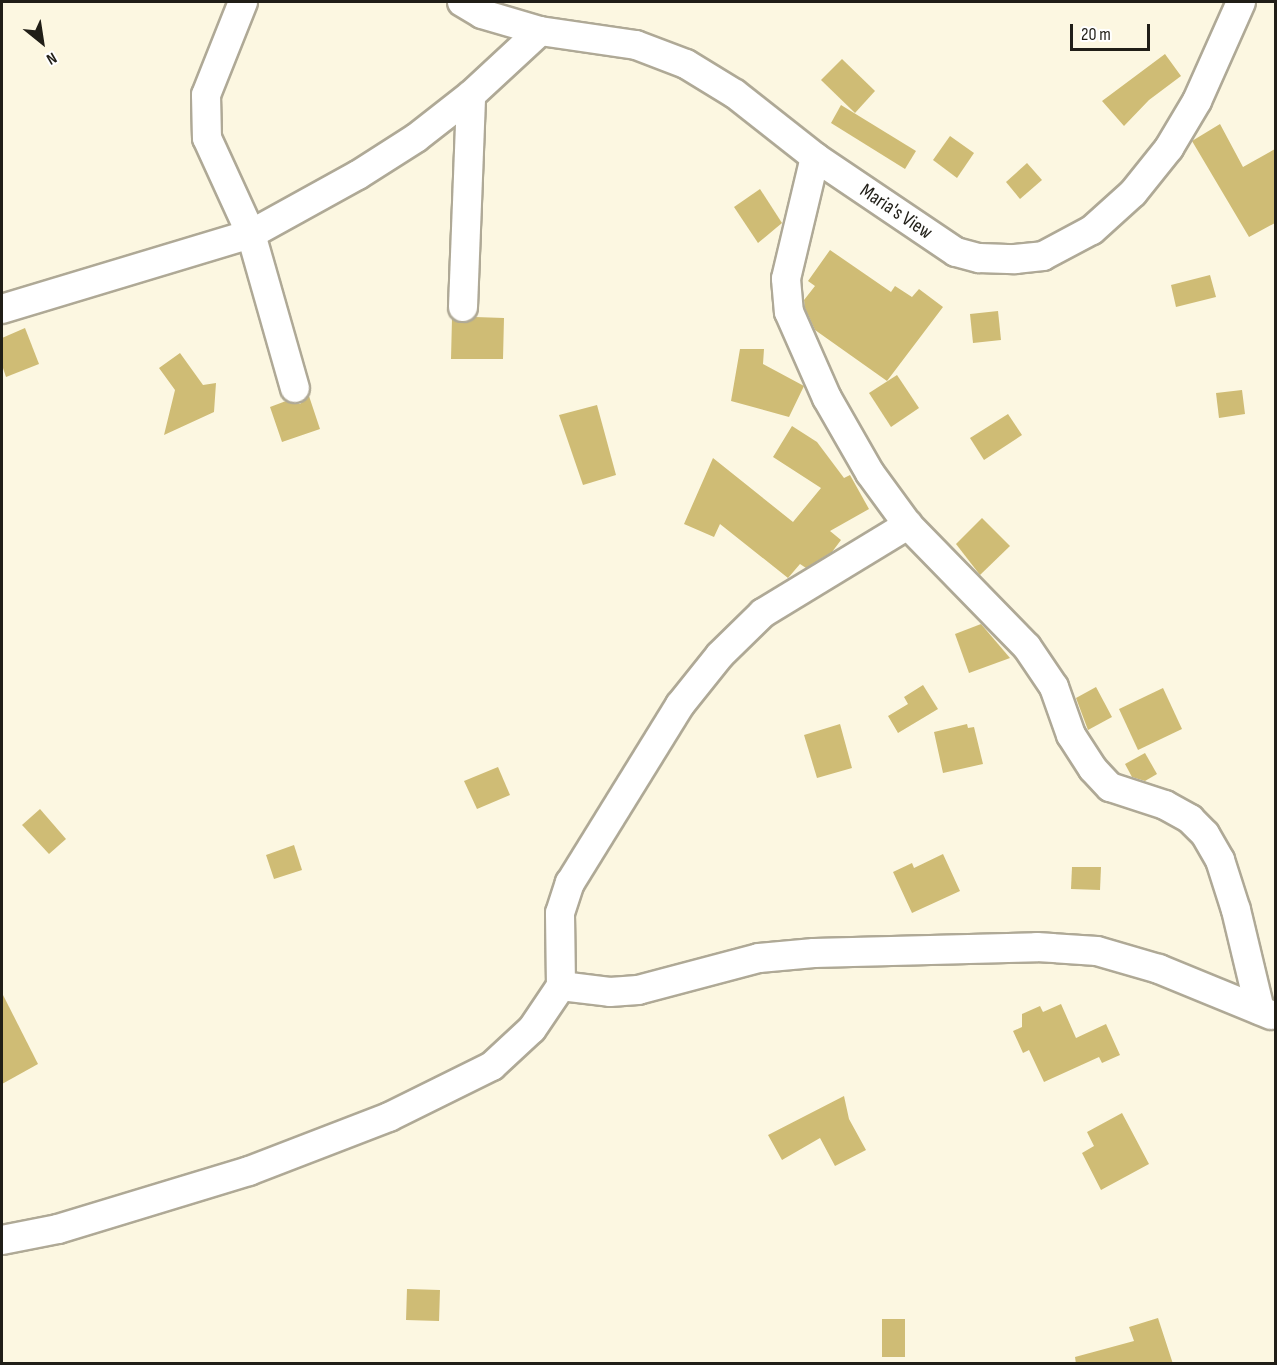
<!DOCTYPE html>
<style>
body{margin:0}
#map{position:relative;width:1277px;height:1365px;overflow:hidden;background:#fcf7e1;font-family:"Sofia Sans Condensed",sans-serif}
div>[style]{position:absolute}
.building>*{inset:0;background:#cfbc75}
.roads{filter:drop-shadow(2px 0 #afa996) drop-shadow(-2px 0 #afa996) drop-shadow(0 2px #afa996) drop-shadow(0 -2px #afa996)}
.minor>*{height:28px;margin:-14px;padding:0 14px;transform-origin:14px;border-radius:14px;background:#fff}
span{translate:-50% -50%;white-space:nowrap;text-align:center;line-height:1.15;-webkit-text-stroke:4.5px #fff;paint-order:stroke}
.street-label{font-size:20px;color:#201e17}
.frame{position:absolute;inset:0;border:3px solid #201e17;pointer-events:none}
.north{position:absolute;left:12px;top:12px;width:60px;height:60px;-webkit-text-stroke:4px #fff;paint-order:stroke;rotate:150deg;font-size:16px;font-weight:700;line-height:24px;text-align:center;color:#201e17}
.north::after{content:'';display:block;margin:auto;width:21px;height:27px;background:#201e17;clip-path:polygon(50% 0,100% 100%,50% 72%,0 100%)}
.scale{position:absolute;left:1070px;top:24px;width:80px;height:27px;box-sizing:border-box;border:3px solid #201e17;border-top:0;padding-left:8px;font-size:18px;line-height:21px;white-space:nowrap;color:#201e17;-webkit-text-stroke:4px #fff;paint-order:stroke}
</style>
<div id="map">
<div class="building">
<i style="clip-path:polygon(1165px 54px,1181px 76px,1149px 100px,1124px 126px,1102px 101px)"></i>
<i style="clip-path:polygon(842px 59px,875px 91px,855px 113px,821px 80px)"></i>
<i style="clip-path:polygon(841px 105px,916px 151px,905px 169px,831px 123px)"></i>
<i style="clip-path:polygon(1220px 124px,1243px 167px,1275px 149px,1275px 223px,1249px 237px,1192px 141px)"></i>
<i style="clip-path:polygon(950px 136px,974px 153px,957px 178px,933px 160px)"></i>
<i style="clip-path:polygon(1027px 163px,1042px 180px,1020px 199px,1006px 182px)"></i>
<i style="clip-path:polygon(760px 189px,782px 223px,758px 243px,734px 207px)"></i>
<i style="clip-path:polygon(830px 250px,891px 292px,895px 286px,912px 297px,919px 289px,943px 307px,887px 381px,815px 330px,805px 308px,804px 300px,815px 286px,808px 281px)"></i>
<i style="clip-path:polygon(1210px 275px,1216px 297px,1176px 307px,1171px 285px)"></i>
<i style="clip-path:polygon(998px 311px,1001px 340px,973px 343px,970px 314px)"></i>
<i style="clip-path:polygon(475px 317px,504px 318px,503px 359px,451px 359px,452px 318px,463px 323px)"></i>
<i style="clip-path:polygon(25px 328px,39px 364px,6px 377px,2px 365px,2px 338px)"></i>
<i style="clip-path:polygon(740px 349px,764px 349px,763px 364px,804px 386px,789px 417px,731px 401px)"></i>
<i style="clip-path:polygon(180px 353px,203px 385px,216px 383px,214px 412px,164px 435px,175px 390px,159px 368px)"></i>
<i style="clip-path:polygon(897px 375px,919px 408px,891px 427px,869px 393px)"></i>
<i style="clip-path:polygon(1242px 390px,1245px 414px,1219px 418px,1216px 393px)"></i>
<i style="clip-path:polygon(309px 396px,320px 429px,282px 442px,270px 407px,286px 401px,300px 404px)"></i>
<i style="clip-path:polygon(597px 405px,616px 475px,583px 485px,559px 415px)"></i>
<i style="clip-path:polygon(1008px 414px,1022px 435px,984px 460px,970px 438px)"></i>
<i style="clip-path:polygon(792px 426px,817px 442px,844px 478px,850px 475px,869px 509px,830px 531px,841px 540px,832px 552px,806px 568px,800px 564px,788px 578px,720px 524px,714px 537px,684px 524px,713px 458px,793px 522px,821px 488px,773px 457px)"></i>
<i style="clip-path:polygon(982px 518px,1010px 546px,980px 575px,956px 544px)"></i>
<i style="clip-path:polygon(981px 624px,1010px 658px,969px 673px,955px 634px)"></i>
<i style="clip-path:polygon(923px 685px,938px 709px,898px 733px,888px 716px,908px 704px,904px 697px)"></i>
<i style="clip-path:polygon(1096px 687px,1112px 717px,1088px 730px,1076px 698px)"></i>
<i style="clip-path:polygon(1163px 688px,1182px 729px,1138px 750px,1119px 709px)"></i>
<i style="clip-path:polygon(840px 724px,852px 768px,817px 778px,804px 735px)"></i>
<i style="clip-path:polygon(967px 724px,968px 728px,974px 727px,983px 764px,943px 773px,934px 732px)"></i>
<i style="clip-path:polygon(1145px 753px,1157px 774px,1145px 781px,1132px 777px,1125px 764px)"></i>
<i style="clip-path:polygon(498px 767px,510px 795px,477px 809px,464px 781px)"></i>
<i style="clip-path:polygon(40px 809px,66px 839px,49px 854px,22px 825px)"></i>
<i style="clip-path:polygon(294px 845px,302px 870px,274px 879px,266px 855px)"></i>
<i style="clip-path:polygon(943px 854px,960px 891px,912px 913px,893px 872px,912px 863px,914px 868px)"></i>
<i style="clip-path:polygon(1072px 867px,1101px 867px,1100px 890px,1071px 889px)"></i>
<i style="clip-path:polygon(2px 993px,38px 1064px,2px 1084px)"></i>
<i style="clip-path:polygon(1061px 1004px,1076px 1038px,1106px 1024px,1120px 1055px,1102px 1063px,1099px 1057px,1044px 1082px,1029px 1050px,1023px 1053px,1013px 1031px,1022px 1027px,1022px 1014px,1040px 1006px,1043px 1012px)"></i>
<i style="clip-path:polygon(844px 1096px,849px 1119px,866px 1150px,835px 1166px,820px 1138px,782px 1160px,768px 1135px)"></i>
<i style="clip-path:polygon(1122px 1113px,1149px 1164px,1101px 1190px,1082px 1153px,1094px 1146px,1087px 1132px)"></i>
<i style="clip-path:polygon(407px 1289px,440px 1290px,439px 1321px,406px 1320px)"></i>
<i style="clip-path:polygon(1158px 1318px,1173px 1364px,1076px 1364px,1075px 1357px,1134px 1341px,1129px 1327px)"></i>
<i style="clip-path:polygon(882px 1319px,905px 1319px,905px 1357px,882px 1357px)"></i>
</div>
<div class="roads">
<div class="minor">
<i style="left:243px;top:2px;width:100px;rotate:111.7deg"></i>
<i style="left:206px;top:95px;width:43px;rotate:88.7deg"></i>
<i style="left:207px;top:138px;width:106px;rotate:65.4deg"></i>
<i style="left:251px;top:234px;width:160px;rotate:74.1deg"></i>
<i style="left:462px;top:2px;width:23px;rotate:31deg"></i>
<i style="left:482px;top:14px;width:60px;rotate:16.3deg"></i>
<i style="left:540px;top:31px;width:97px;rotate:8.3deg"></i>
<i style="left:636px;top:45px;width:53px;rotate:20.8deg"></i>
<i style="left:686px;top:64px;width:57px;rotate:31.5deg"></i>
<i style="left:735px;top:94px;width:102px;rotate:38.2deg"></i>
<i style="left:815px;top:157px;width:170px;rotate:34deg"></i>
<i style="left:956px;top:252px;width:24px;rotate:15deg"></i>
<i style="left:979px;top:258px;width:36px;rotate:2deg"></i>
<i style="left:1015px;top:259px;width:28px;rotate:-6deg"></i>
<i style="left:1043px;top:256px;width:55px;rotate:-28deg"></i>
<i style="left:1092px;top:230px;width:55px;rotate:-42.1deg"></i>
<i style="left:1133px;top:193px;width:58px;rotate:-51.3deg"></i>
<i style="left:1169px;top:148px;width:55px;rotate:-59.2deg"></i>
<i style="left:1197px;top:101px;width:108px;rotate:-66deg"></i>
<i style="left:815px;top:157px;width:125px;rotate:103.4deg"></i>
<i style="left:786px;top:279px;width:33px;rotate:85deg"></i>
<i style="left:789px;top:312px;width:94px;rotate:66.2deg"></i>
<i style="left:827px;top:398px;width:86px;rotate:60.2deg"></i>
<i style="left:870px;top:473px;width:64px;rotate:53.8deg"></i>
<i style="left:908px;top:525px;width:170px;rotate:45.7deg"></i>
<i style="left:1027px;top:647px;width:48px;rotate:56deg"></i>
<i style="left:1054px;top:687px;width:51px;rotate:70.5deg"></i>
<i style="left:1071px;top:735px;width:40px;rotate:57.1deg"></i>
<i style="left:1093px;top:769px;width:25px;rotate:47deg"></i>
<i style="left:1110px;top:787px;width:58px;rotate:18.1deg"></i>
<i style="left:1165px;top:805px;width:29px;rotate:29deg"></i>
<i style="left:1190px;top:819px;width:21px;rotate:45deg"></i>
<i style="left:1205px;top:834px;width:30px;rotate:60deg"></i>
<i style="left:1220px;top:860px;width:52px;rotate:72.3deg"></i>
<i style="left:1236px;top:910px;width:103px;rotate:76.5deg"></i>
<i style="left:463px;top:307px;width:212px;rotate:-87.8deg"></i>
<i style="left:2px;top:309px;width:260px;rotate:-16.8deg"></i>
<i style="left:251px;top:234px;width:122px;rotate:-28.9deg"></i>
<i style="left:358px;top:175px;width:69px;rotate:-32.5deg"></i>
<i style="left:416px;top:138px;width:70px;rotate:-38deg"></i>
<i style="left:471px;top:95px;width:94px;rotate:-42.8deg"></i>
<i style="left:561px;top:986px;width:49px;rotate:7deg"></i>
<i style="left:610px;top:992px;width:28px;rotate:-4deg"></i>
<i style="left:638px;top:990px;width:125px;rotate:-14.8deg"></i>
<i style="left:759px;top:958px;width:55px;rotate:-5.2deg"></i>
<i style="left:814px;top:953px;width:223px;rotate:-1.5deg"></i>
<i style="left:1037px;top:947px;width:60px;rotate:3.8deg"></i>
<i style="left:1097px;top:951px;width:65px;rotate:16.2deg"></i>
<i style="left:1159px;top:969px;width:121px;rotate:22.3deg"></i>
<i style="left:2px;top:1240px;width:57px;rotate:-11.1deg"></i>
<i style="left:58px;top:1229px;width:200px;rotate:-16.9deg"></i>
<i style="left:249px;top:1171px;width:150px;rotate:-21.1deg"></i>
<i style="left:389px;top:1117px;width:115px;rotate:-26.3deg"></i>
<i style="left:492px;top:1066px;width:54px;rotate:-42.8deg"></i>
<i style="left:532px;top:1029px;width:52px;rotate:-56deg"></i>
<i style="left:561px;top:986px;width:73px;rotate:-90.8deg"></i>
<i style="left:560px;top:913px;width:32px;rotate:-72deg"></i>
<i style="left:570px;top:883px;width:209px;rotate:-58.3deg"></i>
<i style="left:680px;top:705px;width:64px;rotate:-51.3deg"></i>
<i style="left:720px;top:655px;width:60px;rotate:-44.3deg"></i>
<i style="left:763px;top:613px;width:170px;rotate:-31.3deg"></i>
</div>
</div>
<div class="street-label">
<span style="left:896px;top:212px;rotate:34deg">Maria's View</span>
</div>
<div class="frame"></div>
<div class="north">N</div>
<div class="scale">20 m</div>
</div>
